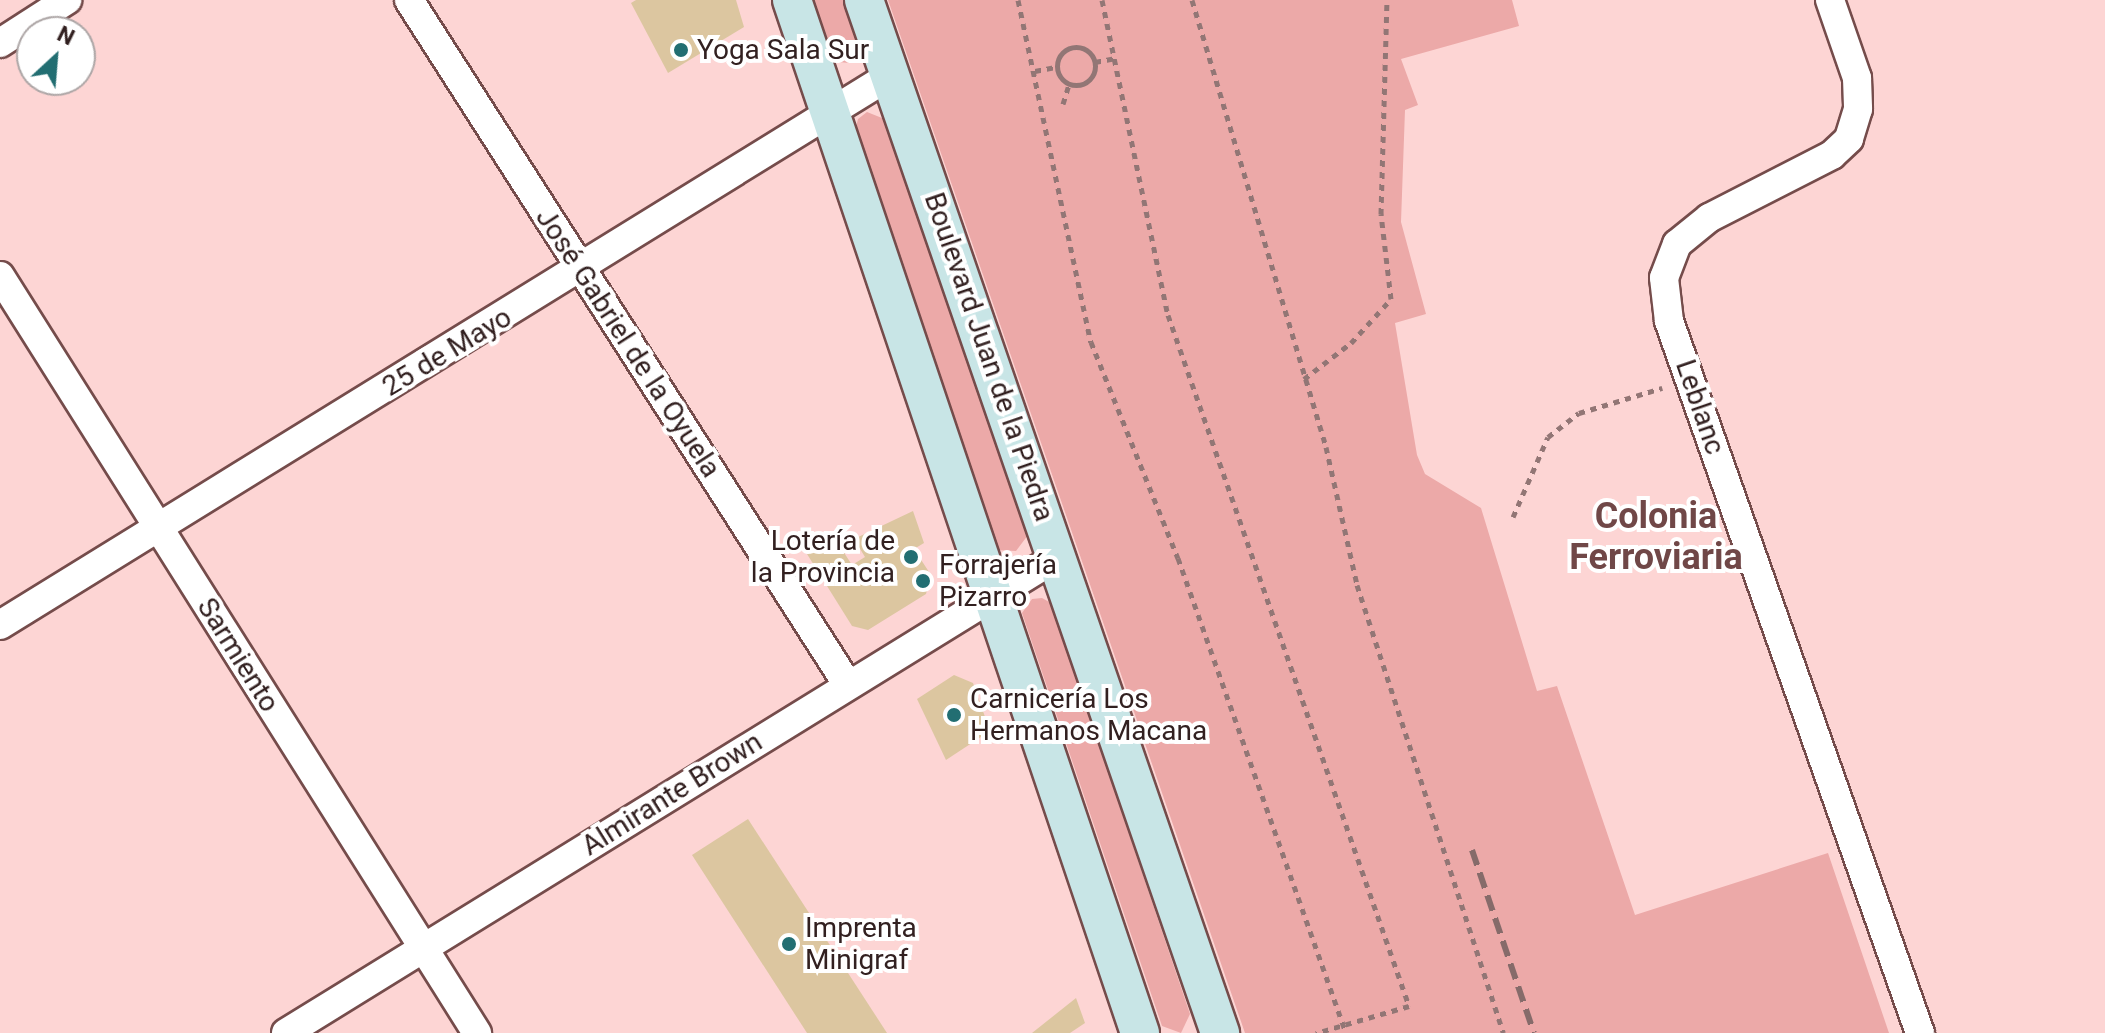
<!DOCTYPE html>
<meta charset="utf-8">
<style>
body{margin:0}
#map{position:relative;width:2105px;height:1033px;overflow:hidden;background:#fdd5d4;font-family:Roboto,sans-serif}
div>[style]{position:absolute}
.green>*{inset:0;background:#eca9a8}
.building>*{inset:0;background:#dcc6a0}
.path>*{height:5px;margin-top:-2.5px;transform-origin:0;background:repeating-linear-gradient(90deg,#927675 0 6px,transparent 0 12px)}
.path>.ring{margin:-2.5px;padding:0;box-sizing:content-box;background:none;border:5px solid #927675;border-radius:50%}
.roads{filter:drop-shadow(2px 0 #754c4b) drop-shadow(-2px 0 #754c4b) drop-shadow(0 2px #754c4b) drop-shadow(0 -2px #754c4b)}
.street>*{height:28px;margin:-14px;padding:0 14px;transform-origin:14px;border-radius:14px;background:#fff}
.secondary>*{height:38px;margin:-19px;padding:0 19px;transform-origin:19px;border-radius:19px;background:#c8e5e6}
.rail>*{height:6px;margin-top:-3px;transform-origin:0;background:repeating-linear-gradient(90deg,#866b6a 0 16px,transparent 0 24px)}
.dots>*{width:22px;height:22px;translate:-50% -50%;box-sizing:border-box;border:4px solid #fff;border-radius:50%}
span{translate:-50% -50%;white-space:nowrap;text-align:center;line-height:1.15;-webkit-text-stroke:8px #fff;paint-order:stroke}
.poi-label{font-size:28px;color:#322020}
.left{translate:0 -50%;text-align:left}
.right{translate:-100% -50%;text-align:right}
.street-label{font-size:28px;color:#322020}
.district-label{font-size:36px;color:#704747;font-weight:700}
.north{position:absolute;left:16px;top:16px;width:80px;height:80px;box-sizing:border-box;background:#fff;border:2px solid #ada6a6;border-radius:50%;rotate:26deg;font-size:22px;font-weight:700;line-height:32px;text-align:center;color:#322020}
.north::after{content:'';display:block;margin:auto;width:28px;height:36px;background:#226e72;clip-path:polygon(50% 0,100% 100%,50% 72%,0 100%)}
</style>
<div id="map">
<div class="green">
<i style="clip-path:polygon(809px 0,846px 0,859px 51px,850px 63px,838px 62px,826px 50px)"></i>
<i style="clip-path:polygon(888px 0,1512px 0,1519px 26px,1401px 59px,1418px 105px,1405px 110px,1401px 222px,1426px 314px,1395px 323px,1417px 455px,1425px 474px,1481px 508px,1537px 691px,1557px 686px,1635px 915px,1828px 853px,1889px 1033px,1245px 1033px)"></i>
<i style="clip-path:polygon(867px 112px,887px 120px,1028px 535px,1016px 551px,997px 550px,855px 131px,858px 119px)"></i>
<i style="clip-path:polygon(1042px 598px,1051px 603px,1190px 1014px,1181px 1033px,1162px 1026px,1022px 613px,1032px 599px)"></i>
</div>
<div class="building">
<i style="clip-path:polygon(636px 0,736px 0,744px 27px,668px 73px,631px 3px)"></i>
<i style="clip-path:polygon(913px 511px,924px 543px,914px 549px,931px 575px,926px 594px,868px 630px,852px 626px,807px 554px,834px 537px,852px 565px,865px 557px,854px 539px)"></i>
<i style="clip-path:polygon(954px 675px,973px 683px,990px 731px,946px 760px,917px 699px)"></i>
<i style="clip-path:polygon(748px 819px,887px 1033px,807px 1033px,692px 855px)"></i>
<i style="clip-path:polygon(1076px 998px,1085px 1023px,1070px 1033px,1032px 1033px)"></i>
</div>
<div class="path">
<i style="left:1018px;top:0;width:350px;rotate:78deg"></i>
<i style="left:1091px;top:342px;width:233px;rotate:68.1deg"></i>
<i style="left:1178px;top:558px;width:504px;rotate:70.52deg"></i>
<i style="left:1102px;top:0;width:322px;rotate:78.2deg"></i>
<i style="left:1168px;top:315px;width:732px;rotate:70.77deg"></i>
<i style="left:1409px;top:1006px;width:97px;rotate:163.8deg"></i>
<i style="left:1192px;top:0;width:467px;rotate:73.3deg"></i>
<i style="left:1326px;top:447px;width:141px;rotate:77.3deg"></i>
<i style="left:1357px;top:585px;width:471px;rotate:71.9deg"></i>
<i class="ring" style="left:1057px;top:47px;width:33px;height:33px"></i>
<i style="left:1095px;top:62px;width:20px;rotate:-11deg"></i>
<i style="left:1035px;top:71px;width:21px;rotate:-11deg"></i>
<i style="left:1063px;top:104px;width:21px;rotate:-73deg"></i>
<i style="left:1304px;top:379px;width:59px;rotate:-37.5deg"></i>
<i style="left:1351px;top:343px;width:59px;rotate:-47.7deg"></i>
<i style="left:1391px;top:299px;width:86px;rotate:-96.7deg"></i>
<i style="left:1381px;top:214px;width:214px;rotate:-88.4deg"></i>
<i style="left:1513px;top:517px;width:87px;rotate:-66.4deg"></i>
<i style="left:1548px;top:437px;width:39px;rotate:-38deg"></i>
<i style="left:1579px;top:413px;width:87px;rotate:-16.8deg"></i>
</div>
<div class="roads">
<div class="street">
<i style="left:409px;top:0;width:814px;rotate:57.35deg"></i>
<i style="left:1830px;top:0;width:83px;rotate:70.9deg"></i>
<i style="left:1857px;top:78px;width:31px;rotate:88deg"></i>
<i style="left:1858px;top:109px;width:31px;rotate:107deg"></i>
<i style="left:1849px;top:139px;width:23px;rotate:137deg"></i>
<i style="left:1832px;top:155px;width:138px;rotate:152.9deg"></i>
<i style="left:1709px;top:218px;width:41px;rotate:140.9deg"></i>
<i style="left:1677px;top:244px;width:36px;rotate:111deg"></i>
<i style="left:1664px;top:278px;width:43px;rotate:83.4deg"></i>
<i style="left:1669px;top:321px;width:755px;rotate:70.58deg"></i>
<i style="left:0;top:43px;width:80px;rotate:-32.7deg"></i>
<i style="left:0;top:276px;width:895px;rotate:57.78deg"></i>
<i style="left:0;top:625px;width:1047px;rotate:-31.69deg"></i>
<i style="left:286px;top:1033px;width:908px;rotate:-31.68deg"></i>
</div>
<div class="secondary">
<i style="left:792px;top:0;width:1090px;rotate:71.38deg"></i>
<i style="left:864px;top:0;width:1093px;rotate:70.98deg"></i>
</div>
</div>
<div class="rail">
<i style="left:1472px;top:850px;width:193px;rotate:71.3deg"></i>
</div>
<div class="dots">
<i style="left:681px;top:50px;background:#226e72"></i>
<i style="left:911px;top:557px;background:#226e72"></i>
<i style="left:923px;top:581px;background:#226e72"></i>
<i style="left:954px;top:715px;background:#226e72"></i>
<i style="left:789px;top:944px;background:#226e72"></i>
</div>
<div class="poi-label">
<span class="left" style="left:697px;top:50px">Yoga Sala Sur</span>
<span class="right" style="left:895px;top:557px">Lotería de<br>la Provincia</span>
<span class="left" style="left:939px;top:581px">Forrajería<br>Pizarro</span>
<span class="left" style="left:970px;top:715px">Carnicería Los<br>Hermanos Macana</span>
<span class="left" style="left:805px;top:944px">Imprenta<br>Minigraf</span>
</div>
<div class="street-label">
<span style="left:628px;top:343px;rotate:57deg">José Gabriel de la Oyuela</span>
<span style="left:447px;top:352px;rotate:-31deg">25 de Mayo</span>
<span style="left:989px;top:357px;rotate:71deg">Boulevard Juan de la Piedra</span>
<span style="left:1700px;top:407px;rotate:71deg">Leblanc</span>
<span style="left:238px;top:655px;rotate:58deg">Sarmiento</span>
<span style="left:672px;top:794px;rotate:-32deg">Almirante Brown</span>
</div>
<div class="district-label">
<span style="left:1656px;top:537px">Colonia<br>Ferroviaria</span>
</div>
<div class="north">N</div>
</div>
